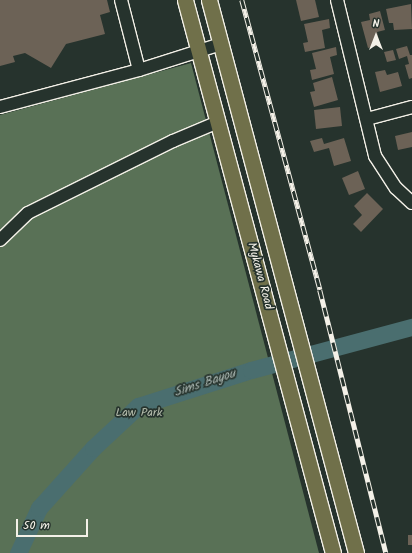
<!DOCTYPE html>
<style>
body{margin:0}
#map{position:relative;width:412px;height:553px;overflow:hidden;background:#26332d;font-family:Kalam,sans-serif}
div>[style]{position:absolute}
.green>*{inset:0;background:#597156}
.river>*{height:17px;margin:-8.5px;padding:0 8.5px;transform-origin:8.5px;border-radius:8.5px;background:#4a6e6f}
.building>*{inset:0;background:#6c6256}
.roads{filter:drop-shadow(1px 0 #f4f1e8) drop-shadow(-1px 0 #f4f1e8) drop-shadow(0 1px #f4f1e8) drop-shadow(0 -1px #f4f1e8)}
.minor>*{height:12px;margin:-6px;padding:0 6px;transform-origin:6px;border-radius:6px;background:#26332d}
.major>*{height:15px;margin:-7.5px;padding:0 7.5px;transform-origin:7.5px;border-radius:7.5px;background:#70704a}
.rail>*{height:4.5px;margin-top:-2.25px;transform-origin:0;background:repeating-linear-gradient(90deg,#26332d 0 9px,#f4f1e8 0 18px);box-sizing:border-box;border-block:1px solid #f4f1e8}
span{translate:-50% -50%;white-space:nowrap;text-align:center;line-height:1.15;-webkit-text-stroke:3.5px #26332d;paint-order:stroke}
.street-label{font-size:12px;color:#f4f1e8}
.park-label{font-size:12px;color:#b6beae}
.water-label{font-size:13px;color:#b0bdb8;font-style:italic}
.north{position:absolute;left:356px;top:16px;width:40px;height:40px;-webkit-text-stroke:3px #26332d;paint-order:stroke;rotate:0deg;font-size:11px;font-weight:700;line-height:16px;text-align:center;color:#f4f1e8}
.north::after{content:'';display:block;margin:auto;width:14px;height:18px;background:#f4f1e8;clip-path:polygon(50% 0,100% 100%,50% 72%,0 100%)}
.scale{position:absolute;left:16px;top:519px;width:72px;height:18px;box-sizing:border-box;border:2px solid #f4f1e8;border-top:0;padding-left:5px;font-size:12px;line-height:14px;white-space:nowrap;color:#f4f1e8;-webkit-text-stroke:3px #26332d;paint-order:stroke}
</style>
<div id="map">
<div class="green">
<i style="clip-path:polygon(191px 63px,319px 553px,0 553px,0 115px)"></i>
</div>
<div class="river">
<i style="left:18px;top:553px;width:50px;rotate:-65deg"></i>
<i style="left:39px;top:508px;width:81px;rotate:-48deg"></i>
<i style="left:93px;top:448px;width:62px;rotate:-43deg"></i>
<i style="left:138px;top:406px;width:119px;rotate:-17.7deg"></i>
<i style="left:251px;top:370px;width:167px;rotate:-15deg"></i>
</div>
<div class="building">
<i style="clip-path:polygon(0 0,107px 0,110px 12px,100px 15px,105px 34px,66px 44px,51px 68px,25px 53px,13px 56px,15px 62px,0 66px)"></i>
<i style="clip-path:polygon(296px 0,315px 0,319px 17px,301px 21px)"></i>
<i style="clip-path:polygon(411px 4px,412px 29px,394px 30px,393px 23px,389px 23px,386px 9px)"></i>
<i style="clip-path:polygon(380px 11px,385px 30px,377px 32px,380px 45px,368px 48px,361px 22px,370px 20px,369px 14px)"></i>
<i style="clip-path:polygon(329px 19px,330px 28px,322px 30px,325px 48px,305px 52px,303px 43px,308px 42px,304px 24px)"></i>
<i style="clip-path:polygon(407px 46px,410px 55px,412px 55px,412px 78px,409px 79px,405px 65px,409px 64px,407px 56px,399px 59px,396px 49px)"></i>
<i style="clip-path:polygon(336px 47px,337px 55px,330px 57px,334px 74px,312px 80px,310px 70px,316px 69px,312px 53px)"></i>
<i style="clip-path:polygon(393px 50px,396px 60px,387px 62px,384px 52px)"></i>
<i style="clip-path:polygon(385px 70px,387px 75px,398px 72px,402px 86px,380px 92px,375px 72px)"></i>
<i style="clip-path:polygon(332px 77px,338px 100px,314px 107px,310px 92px,315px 91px,313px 83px)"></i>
<i style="clip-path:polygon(340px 107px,342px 126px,316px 129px,314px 110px)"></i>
<i style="clip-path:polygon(412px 132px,412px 147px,398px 150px,395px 136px)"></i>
<i style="clip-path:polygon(322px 138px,324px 144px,344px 138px,351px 161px,334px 166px,329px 148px,314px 152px,310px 141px)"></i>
<i style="clip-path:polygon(358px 171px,365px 189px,349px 195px,342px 178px)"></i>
<i style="clip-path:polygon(367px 193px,383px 209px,361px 232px,353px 224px,362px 215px,354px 206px)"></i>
<i style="clip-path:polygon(408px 535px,412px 535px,412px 545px,408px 545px)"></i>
</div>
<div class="roads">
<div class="minor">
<i style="left:121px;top:0;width:72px;rotate:75.6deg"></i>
<i style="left:337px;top:0;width:161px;rotate:76.3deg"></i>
<i style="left:375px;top:156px;width:38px;rotate:57deg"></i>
<i style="left:396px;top:188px;width:22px;rotate:43deg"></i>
<i style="left:0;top:107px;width:144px;rotate:-14.9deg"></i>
<i style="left:139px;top:70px;width:86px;rotate:-17.6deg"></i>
<i style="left:367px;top:119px;width:47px;rotate:-14.9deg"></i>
<i style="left:0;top:240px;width:39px;rotate:-44deg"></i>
<i style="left:28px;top:213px;width:162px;rotate:-26.4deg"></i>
<i style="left:173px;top:141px;width:49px;rotate:-22.9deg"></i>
</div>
<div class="major">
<i style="left:185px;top:0;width:572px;rotate:75.02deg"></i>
<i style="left:209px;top:0;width:572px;rotate:75.11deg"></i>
</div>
</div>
<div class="rail">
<i style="left:242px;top:0;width:300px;rotate:74.9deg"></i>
<i style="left:320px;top:290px;width:271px;rotate:75.9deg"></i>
</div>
<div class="street-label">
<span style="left:260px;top:276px;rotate:75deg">Mykawa Road</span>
</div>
<div class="park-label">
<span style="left:139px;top:413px">Law Park</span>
</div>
<div class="water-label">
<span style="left:205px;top:384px;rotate:-18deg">Sims Bayou</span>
</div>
<div class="north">N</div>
<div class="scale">50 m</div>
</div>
